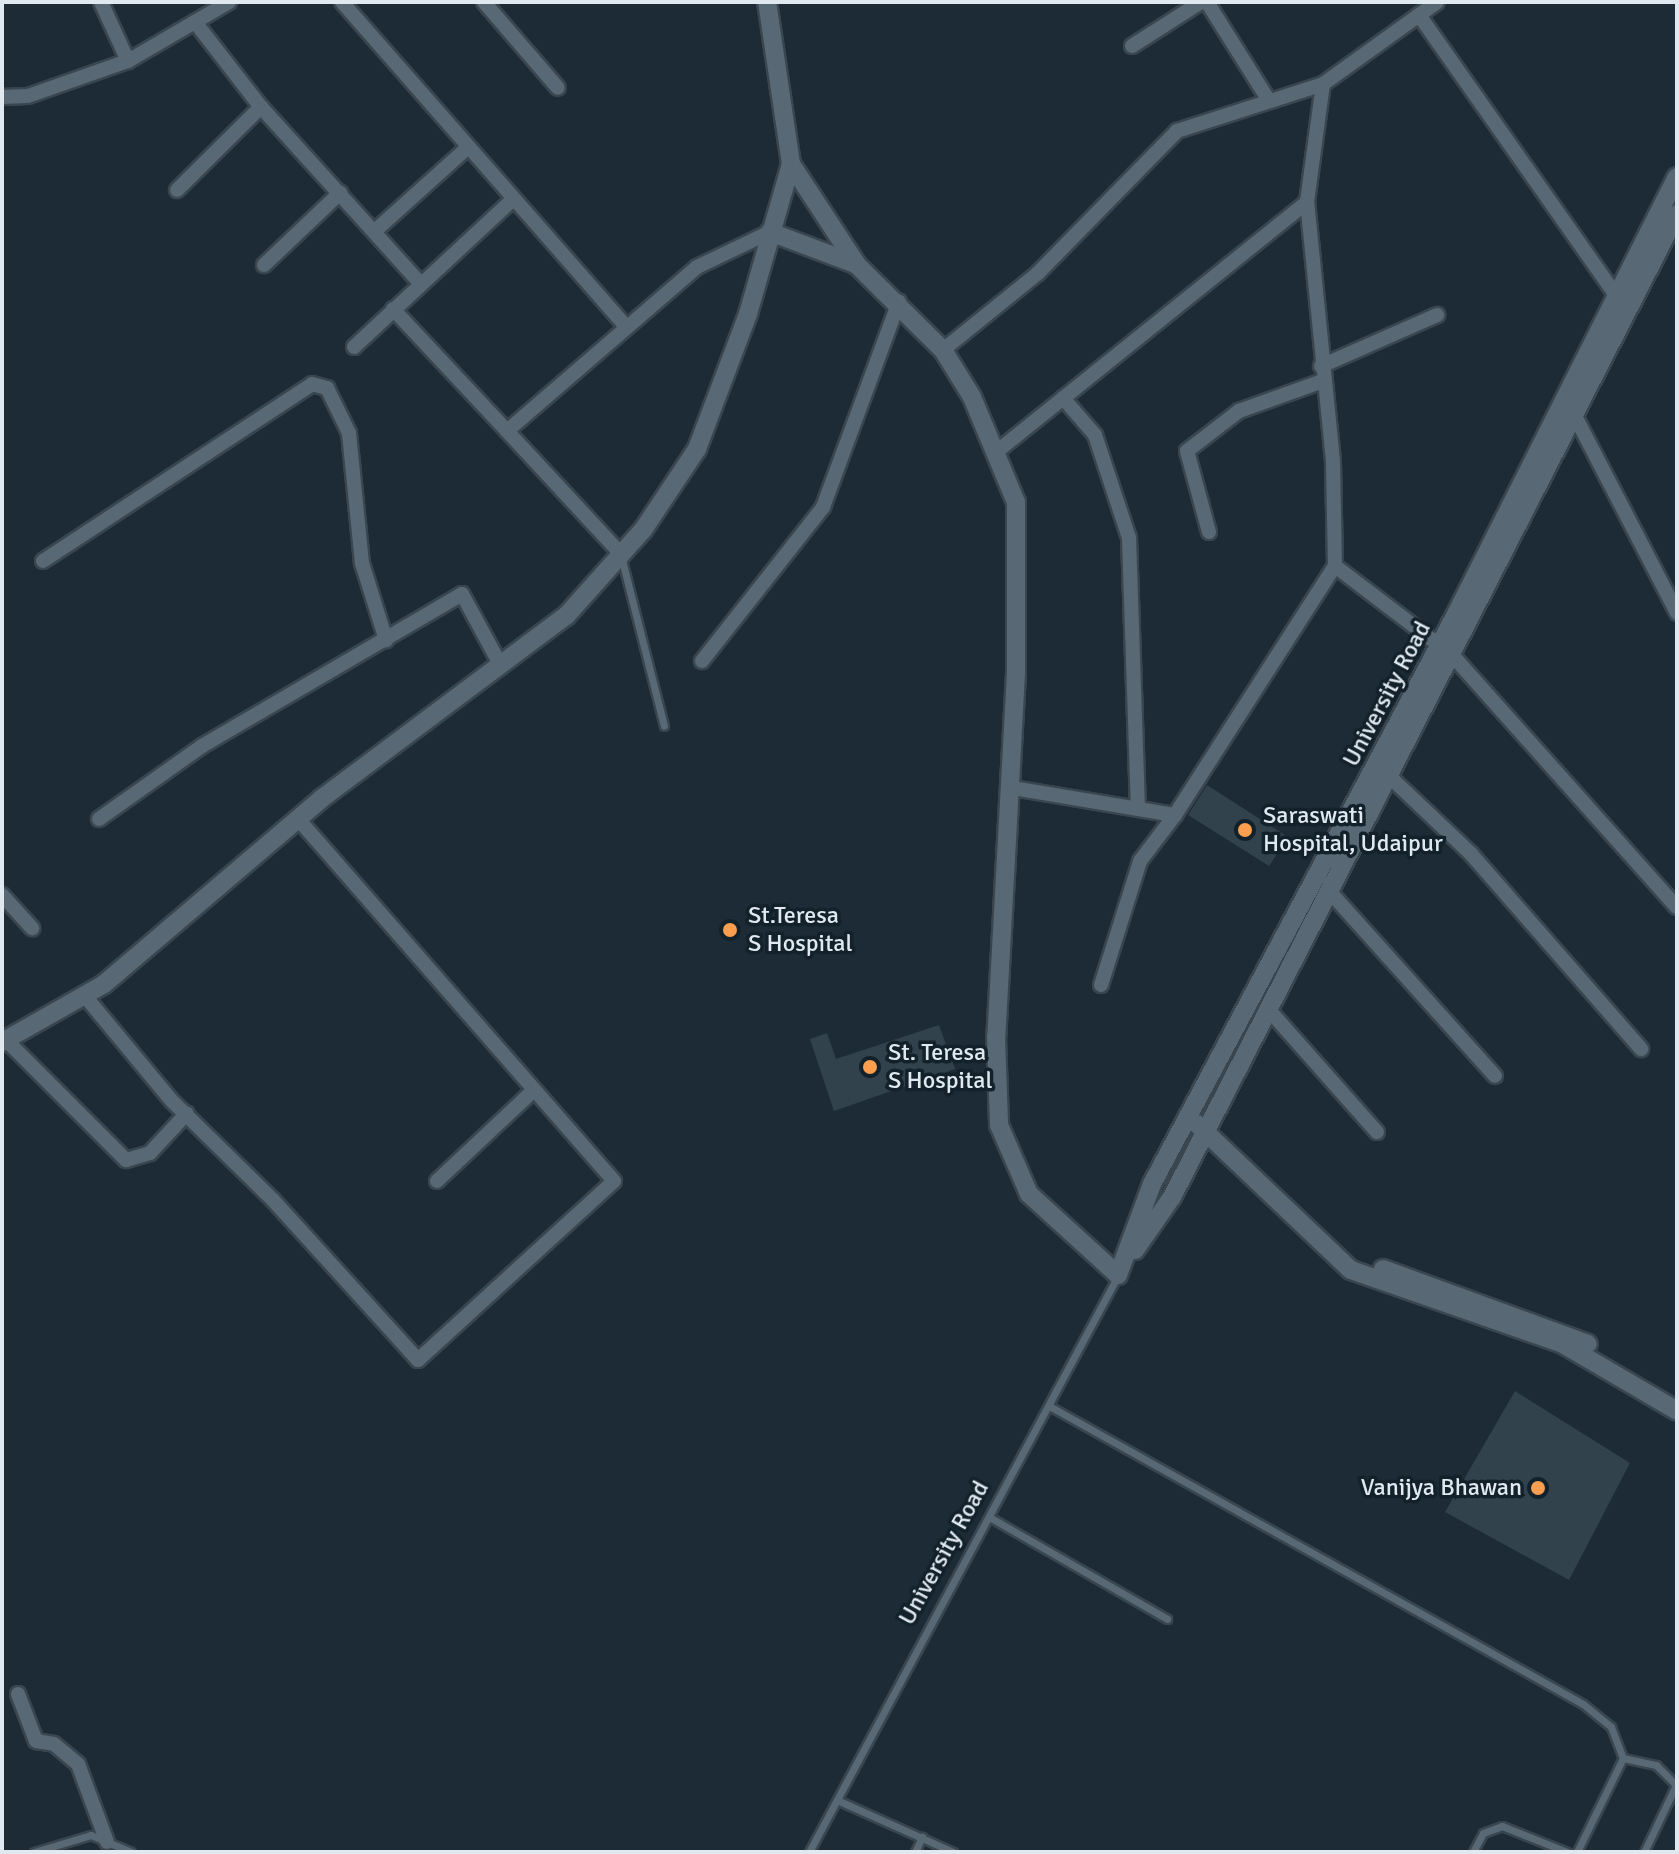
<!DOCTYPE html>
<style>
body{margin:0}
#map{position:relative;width:1679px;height:1854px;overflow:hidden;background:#1c2b35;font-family:Signika,sans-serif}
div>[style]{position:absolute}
.building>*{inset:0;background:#32424d}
.roads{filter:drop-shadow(2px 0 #3a464f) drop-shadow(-2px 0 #3a464f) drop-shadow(0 2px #3a464f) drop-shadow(0 -2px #3a464f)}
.service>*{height:7px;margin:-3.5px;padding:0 3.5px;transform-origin:3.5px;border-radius:3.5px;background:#586975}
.minor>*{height:14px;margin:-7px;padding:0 7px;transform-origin:7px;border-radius:7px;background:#586975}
.tertiary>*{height:18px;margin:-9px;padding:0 9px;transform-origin:9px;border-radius:9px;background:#586975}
.dots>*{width:22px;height:22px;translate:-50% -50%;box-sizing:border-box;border:4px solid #13212b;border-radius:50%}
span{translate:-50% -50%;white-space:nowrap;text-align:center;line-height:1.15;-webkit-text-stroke:7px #13212b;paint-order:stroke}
.street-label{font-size:24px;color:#e0e9f0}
.poi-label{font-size:24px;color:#e0e9f0}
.left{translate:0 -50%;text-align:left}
.right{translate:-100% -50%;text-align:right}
.frame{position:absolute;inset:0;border:4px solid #e0e9f0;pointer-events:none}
</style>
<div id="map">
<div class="building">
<i style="clip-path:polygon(1207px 785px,1288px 837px,1269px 866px,1188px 815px)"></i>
<i style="clip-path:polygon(939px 1025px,955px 1069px,834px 1111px,810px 1039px,827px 1033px,836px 1059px)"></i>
<i style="clip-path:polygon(1515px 1391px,1630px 1463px,1569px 1580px,1445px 1512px)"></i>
</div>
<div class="roads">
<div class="service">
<i style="left:621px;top:556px;width:175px;rotate:75.8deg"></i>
<i style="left:1051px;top:1407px;width:609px;rotate:29.17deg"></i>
<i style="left:1583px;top:1704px;width:36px;rotate:39deg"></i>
<i style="left:1611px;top:1727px;width:33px;rotate:69deg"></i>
<i style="left:1623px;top:1758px;width:105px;rotate:116.1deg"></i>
<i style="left:991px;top:1518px;width:203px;rotate:29.8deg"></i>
<i style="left:1623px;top:1758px;width:34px;rotate:12deg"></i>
<i style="left:1656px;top:1765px;width:28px;rotate:45deg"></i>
<i style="left:1676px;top:1785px;width:74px;rotate:115.5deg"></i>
<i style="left:837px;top:1800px;width:127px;rotate:24.1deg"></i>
<i style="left:34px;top:1852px;width:59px;rotate:-16.6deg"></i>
<i style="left:91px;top:1835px;width:43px;rotate:23deg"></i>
<i style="left:809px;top:1852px;width:652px;rotate:-61.82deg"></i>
<i style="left:915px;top:1852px;width:17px;rotate:-65deg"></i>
<i style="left:1473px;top:1852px;width:21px;rotate:-62deg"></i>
<i style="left:1483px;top:1833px;width:20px;rotate:-20deg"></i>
<i style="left:1502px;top:1826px;width:70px;rotate:21.8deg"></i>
</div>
<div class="minor">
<i style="left:101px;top:2px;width:65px;rotate:65.4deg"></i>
<i style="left:342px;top:2px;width:432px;rotate:48.8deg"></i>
<i style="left:484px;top:2px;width:113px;rotate:49.3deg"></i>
<i style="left:1207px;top:2px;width:117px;rotate:57.9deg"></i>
<i style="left:1419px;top:15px;width:345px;rotate:54.9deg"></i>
<i style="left:195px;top:22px;width:108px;rotate:52.2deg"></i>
<i style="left:261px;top:107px;width:239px;rotate:47.9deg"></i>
<i style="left:1132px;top:46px;width:82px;rotate:-32.5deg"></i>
<i style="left:2px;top:97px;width:26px;rotate:-2deg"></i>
<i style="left:28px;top:96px;width:106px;rotate:-19.3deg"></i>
<i style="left:128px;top:61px;width:117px;rotate:-30.3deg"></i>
<i style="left:177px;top:190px;width:118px;rotate:-44.7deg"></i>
<i style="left:376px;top:230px;width:122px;rotate:-42deg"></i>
<i style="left:264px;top:265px;width:105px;rotate:-43.5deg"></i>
<i style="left:393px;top:309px;width:167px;rotate:46.9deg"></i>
<i style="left:354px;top:347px;width:214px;rotate:-42.9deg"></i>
<i style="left:943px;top:350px;width:122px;rotate:-39deg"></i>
<i style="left:1038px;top:273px;width:199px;rotate:-45.6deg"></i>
<i style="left:1177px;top:131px;width:153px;rotate:-17.8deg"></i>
<i style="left:1321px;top:366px;width:127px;rotate:-23.7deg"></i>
<i style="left:1063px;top:398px;width:49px;rotate:49.1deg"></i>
<i style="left:1095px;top:435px;width:108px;rotate:71.7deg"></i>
<i style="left:1129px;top:538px;width:269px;rotate:88.1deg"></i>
<i style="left:1575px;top:416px;width:222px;rotate:62.6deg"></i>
<i style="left:995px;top:453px;width:400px;rotate:-38.8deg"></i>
<i style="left:1209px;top:532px;width:84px;rotate:-105.2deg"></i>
<i style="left:1187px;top:451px;width:66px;rotate:-37.6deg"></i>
<i style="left:1239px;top:411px;width:89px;rotate:-19.7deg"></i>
<i style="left:621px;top:554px;width:168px;rotate:-132.8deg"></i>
<i style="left:507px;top:431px;width:251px;rotate:-40.8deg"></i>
<i style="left:697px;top:267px;width:81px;rotate:-25.6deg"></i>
<i style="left:43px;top:561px;width:322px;rotate:-33.3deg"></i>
<i style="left:312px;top:384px;width:16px;rotate:15deg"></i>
<i style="left:327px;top:388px;width:50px;rotate:63.9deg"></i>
<i style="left:349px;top:433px;width:131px;rotate:84.3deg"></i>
<i style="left:362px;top:563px;width:81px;rotate:72.7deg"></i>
<i style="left:1335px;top:566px;width:105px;rotate:-91.1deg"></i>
<i style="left:1333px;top:461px;width:260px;rotate:-95.7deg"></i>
<i style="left:1307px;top:202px;width:119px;rotate:-82.3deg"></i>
<i style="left:1323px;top:84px;width:140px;rotate:-35.7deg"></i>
<i style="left:702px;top:661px;width:196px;rotate:-51.8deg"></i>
<i style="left:823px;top:507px;width:219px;rotate:-69.7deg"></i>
<i style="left:1390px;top:777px;width:112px;rotate:43.5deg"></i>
<i style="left:1471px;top:854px;width:259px;rotate:48.9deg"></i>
<i style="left:1013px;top:788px;width:164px;rotate:9.5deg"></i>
<i style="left:1175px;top:815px;width:296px;rotate:-57.3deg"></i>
<i style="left:1335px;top:566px;width:148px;rotate:37.3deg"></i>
<i style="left:1453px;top:656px;width:336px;rotate:48.3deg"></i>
<i style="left:99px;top:819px;width:126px;rotate:-35.3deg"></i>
<i style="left:202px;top:746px;width:301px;rotate:-30.3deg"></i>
<i style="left:462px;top:594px;width:80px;rotate:61.5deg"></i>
<i style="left:1330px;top:892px;width:247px;rotate:48.1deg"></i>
<i style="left:2px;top:895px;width:45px;rotate:47.7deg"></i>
<i style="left:1101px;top:985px;width:130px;rotate:-72.5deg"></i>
<i style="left:1140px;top:861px;width:58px;rotate:-52.7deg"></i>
<i style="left:85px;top:996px;width:136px;rotate:50.4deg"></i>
<i style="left:172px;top:1101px;width:141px;rotate:44.4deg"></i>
<i style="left:273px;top:1200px;width:216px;rotate:47.8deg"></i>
<i style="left:418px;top:1360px;width:265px;rotate:-42.4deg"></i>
<i style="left:614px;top:1181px;width:481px;rotate:-131.1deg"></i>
<i style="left:1269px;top:1010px;width:163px;rotate:48.5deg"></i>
<i style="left:6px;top:1040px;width:170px;rotate:45deg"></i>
<i style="left:126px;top:1160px;width:25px;rotate:-16deg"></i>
<i style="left:150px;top:1153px;width:54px;rotate:-47.2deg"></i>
<i style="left:437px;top:1181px;width:132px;rotate:-43.2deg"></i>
<i style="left:18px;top:1694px;width:50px;rotate:69deg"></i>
<i style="left:36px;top:1741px;width:18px;rotate:9deg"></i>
<i style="left:54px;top:1744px;width:31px;rotate:40deg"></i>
<i style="left:78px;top:1764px;width:83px;rotate:69.6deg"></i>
</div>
<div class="tertiary">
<i style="left:791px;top:164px;width:121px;rotate:56.8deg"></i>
<i style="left:857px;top:265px;width:121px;rotate:44.7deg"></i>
<i style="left:943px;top:350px;width:55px;rotate:58.3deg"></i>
<i style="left:972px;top:397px;width:114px;rotate:67.3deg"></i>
<i style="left:1016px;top:502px;width:171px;rotate:90deg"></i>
<i style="left:1016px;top:673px;width:365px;rotate:93.1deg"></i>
<i style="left:996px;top:1037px;width:88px;rotate:88deg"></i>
<i style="left:999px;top:1125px;width:75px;rotate:66.5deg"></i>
<i style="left:1029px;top:1194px;width:120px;rotate:42.3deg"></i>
<i style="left:770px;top:232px;width:91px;rotate:20.6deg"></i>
<i style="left:2px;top:1042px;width:117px;rotate:-29.6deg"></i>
<i style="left:104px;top:984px;width:285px;rotate:-40.4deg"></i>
<i style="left:321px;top:799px;width:306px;rotate:-36.8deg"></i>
<i style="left:566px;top:616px;width:115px;rotate:-48.2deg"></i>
<i style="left:643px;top:530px;width:97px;rotate:-56.3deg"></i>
<i style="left:697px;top:449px;width:144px;rotate:-69.3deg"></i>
<i style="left:748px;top:314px;width:156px;rotate:-74deg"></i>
<i style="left:791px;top:164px;width:164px;rotate:-98.4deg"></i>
<i style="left:1197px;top:1124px;width:212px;rotate:43.5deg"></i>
<i style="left:1351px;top:1270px;width:225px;rotate:19.2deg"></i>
<i style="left:1563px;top:1344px;width:132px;rotate:30.4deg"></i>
<i style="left:1135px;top:1250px;width:65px;rotate:-55.1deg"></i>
<i style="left:1172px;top:1197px;width:1105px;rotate:-62.81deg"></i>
<i style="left:1383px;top:1269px;width:218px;rotate:20.1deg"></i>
<i style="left:1118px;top:1275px;width:97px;rotate:-69.5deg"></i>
<i style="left:1152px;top:1184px;width:642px;rotate:-61.92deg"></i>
<i style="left:1454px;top:618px;width:494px;rotate:-63.2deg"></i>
</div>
</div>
<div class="dots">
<i style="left:1245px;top:830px;background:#fb9e50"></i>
<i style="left:730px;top:930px;background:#fb9e50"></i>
<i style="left:870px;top:1067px;background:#fb9e50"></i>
<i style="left:1538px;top:1488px;background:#fb9e50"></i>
</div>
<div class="street-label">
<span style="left:1387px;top:694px;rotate:-62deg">University Road</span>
<span style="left:944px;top:1553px;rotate:-61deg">University Road</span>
</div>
<div class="poi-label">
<span class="left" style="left:1263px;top:830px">Saraswati<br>Hospital, Udaipur</span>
<span class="left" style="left:748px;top:930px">St.Teresa<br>S Hospital</span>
<span class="left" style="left:888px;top:1067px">St. Teresa<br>S Hospital</span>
<span class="right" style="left:1522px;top:1488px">Vanijya Bhawan</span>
</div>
<div class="frame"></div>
</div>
